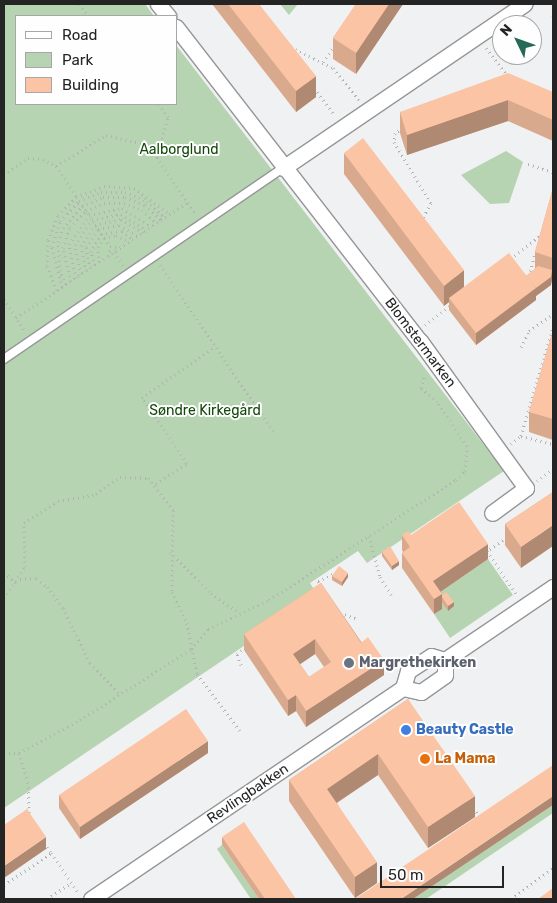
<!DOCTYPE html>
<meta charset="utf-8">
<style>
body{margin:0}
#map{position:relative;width:557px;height:903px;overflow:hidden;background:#f0f1f2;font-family:Rubik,sans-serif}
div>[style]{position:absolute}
.green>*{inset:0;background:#b7d4b2}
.path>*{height:3px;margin-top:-1.5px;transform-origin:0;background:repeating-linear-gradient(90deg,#b2b2b3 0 1px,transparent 0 5px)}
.roads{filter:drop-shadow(1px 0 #959697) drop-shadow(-1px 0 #959697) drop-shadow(0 1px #959697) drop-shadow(0 -1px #959697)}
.service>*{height:8px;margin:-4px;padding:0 4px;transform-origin:4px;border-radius:4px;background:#fff}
.minor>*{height:15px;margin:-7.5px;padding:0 7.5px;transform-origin:7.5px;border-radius:7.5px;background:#fff}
.wall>*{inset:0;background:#d8a98d}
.shaded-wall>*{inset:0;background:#b08973}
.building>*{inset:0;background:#fbc4a4}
.dots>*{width:14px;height:14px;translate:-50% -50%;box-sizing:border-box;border:2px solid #fefeff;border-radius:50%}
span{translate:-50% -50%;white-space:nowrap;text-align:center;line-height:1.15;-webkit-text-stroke:4px #fefeff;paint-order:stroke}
.park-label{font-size:14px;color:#134809}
.street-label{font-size:14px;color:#242424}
.worship-label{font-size:14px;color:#5b616d;font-weight:700}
.left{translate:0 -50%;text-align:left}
.shop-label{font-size:14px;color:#366cbe;font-weight:700}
.food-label{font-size:14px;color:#c56008;font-weight:700}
.frame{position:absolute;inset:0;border:5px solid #242424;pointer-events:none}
.legend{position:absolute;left:15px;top:15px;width:162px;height:90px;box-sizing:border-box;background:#fefeff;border:1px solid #a7a7a7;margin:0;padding:6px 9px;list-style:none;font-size:15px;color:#242424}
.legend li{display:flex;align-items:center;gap:10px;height:25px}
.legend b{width:25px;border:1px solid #a7a7a7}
.north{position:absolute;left:492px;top:15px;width:50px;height:50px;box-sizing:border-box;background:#fefeff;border:1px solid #a7a7a7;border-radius:50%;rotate:312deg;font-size:14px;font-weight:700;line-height:20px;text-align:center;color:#242424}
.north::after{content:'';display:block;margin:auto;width:18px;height:22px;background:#266959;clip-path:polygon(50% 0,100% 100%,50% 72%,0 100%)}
.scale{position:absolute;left:380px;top:866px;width:124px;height:22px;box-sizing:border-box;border:2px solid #242424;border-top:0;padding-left:6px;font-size:15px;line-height:18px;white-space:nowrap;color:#242424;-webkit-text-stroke:4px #fefeff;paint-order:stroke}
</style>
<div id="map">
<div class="green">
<i style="clip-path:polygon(4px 4px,145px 4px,154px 16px,16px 16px,16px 104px,176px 104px,176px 45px,504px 471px,367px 563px,358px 551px,310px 583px,318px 596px,4px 808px)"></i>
<i style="clip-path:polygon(280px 4px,298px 4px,289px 15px)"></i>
<i style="clip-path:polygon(506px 151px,523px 162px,509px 203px,490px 204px,461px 175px)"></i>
<i style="clip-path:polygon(488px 559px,513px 595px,450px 638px,434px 614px,441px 609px,433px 597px)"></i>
<i style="clip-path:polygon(553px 805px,553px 813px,426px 899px,413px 899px)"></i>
<i style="clip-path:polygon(222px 845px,259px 899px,251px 899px,217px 849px)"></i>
</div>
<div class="path">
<i style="left:79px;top:4px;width:15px;rotate:53deg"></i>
<i style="left:553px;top:15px;width:1px;rotate:90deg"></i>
<i style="left:291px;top:47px;width:47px;rotate:26.6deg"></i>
<i style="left:333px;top:68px;width:41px;rotate:50.9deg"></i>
<i style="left:486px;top:48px;width:36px;rotate:52deg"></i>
<i style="left:323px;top:62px;width:22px;rotate:-56deg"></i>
<i style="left:314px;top:88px;width:34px;rotate:53deg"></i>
<i style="left:403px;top:128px;width:9px;rotate:148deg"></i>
<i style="left:395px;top:133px;width:9px;rotate:96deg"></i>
<i style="left:394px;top:142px;width:71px;rotate:58.8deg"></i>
<i style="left:431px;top:203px;width:19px;rotate:118deg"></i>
<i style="left:157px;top:158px;width:42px;rotate:-75deg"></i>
<i style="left:168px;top:117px;width:16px;rotate:-125deg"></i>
<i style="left:528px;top:164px;width:26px;rotate:18deg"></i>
<i style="left:56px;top:166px;width:59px;rotate:-31.8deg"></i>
<i style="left:106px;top:135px;width:43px;rotate:13.4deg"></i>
<i style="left:148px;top:145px;width:84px;rotate:55.2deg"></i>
<i style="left:4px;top:175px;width:29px;rotate:-35deg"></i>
<i style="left:28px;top:158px;width:15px;rotate:4deg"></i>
<i style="left:43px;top:159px;width:15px;rotate:28deg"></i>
<i style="left:56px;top:166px;width:37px;rotate:56deg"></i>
<i style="left:82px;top:205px;width:50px;rotate:55.7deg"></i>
<i style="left:114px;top:252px;width:17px;rotate:57deg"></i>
<i style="left:109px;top:256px;width:10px;rotate:-84deg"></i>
<i style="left:110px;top:246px;width:10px;rotate:11deg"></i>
<i style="left:511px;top:259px;width:38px;rotate:-39deg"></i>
<i style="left:99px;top:262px;width:15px;rotate:-94deg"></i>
<i style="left:98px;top:247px;width:11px;rotate:-56deg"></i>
<i style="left:104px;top:238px;width:12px;rotate:-14deg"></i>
<i style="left:116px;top:235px;width:15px;rotate:28deg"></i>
<i style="left:95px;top:265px;width:14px;rotate:-107deg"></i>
<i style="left:91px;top:252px;width:21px;rotate:-61deg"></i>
<i style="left:101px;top:234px;width:21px;rotate:-8deg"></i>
<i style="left:122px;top:231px;width:14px;rotate:36deg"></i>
<i style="left:160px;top:265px;width:203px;rotate:55.8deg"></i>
<i style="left:90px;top:268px;width:21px;rotate:-101deg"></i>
<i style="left:86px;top:247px;width:22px;rotate:-56deg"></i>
<i style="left:98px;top:229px;width:21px;rotate:-11deg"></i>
<i style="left:119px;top:225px;width:22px;rotate:30deg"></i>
<i style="left:86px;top:271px;width:25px;rotate:-101deg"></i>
<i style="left:81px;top:246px;width:25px;rotate:-56deg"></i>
<i style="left:95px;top:225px;width:27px;rotate:-13deg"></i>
<i style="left:121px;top:219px;width:26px;rotate:32deg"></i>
<i style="left:81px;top:274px;width:30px;rotate:-102deg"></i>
<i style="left:75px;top:245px;width:30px;rotate:-56deg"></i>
<i style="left:92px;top:220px;width:30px;rotate:-12deg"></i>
<i style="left:121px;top:214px;width:30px;rotate:33deg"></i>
<i style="left:529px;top:276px;width:24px;rotate:-75deg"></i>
<i style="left:76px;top:278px;width:35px;rotate:-102deg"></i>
<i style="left:69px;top:244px;width:35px;rotate:-55deg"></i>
<i style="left:89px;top:215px;width:34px;rotate:-12deg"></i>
<i style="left:122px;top:208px;width:35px;rotate:33deg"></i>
<i style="left:71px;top:281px;width:34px;rotate:-104deg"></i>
<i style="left:63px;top:248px;width:22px;rotate:-72deg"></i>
<i style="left:70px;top:227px;width:23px;rotate:-45deg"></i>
<i style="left:86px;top:211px;width:20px;rotate:-24deg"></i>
<i style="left:104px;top:203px;width:20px"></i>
<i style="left:124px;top:203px;width:19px;rotate:21deg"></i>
<i style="left:142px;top:210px;width:19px;rotate:43deg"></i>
<i style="left:66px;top:284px;width:14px;rotate:-115deg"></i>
<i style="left:60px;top:271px;width:29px;rotate:-94deg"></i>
<i style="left:58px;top:242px;width:15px;rotate:-70deg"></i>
<i style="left:63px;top:228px;width:29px;rotate:-49deg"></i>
<i style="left:82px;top:206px;width:23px;rotate:-23deg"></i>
<i style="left:103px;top:197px;width:22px"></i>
<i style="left:125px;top:197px;width:22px;rotate:22deg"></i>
<i style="left:145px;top:205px;width:22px;rotate:43deg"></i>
<i style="left:62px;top:287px;width:41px;rotate:-104deg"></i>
<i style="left:52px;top:247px;width:27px;rotate:-73deg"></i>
<i style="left:60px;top:221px;width:28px;rotate:-46deg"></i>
<i style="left:79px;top:201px;width:24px;rotate:-22deg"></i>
<i style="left:101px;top:192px;width:24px"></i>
<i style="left:125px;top:192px;width:24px;rotate:22deg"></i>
<i style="left:147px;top:201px;width:25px;rotate:43deg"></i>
<i style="left:57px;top:290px;width:26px;rotate:-113deg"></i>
<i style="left:47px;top:266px;width:26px;rotate:-88deg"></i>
<i style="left:48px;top:240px;width:27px;rotate:-68deg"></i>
<i style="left:58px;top:215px;width:25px;rotate:-45deg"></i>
<i style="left:76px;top:197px;width:30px;rotate:-21deg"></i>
<i style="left:104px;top:186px;width:30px;rotate:4deg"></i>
<i style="left:134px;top:188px;width:44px;rotate:35.8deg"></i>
<i style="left:4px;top:299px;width:38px;rotate:57deg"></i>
<i style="left:16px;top:318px;width:207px;rotate:-34deg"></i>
<i style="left:425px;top:325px;width:34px;rotate:-37deg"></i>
<i style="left:521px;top:347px;width:18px;rotate:-63deg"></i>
<i style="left:529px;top:331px;width:29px;rotate:-35deg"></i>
<i style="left:521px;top:436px;width:33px;rotate:14deg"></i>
<i style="left:511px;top:444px;width:13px;rotate:-39deg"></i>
<i style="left:521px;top:436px;width:114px;rotate:-73.6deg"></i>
<i style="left:537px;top:481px;width:20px;rotate:-37deg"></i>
<i style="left:156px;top:484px;width:37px;rotate:-34deg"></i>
<i style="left:187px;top:463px;width:79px;rotate:-124.7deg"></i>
<i style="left:142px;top:398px;width:90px;rotate:-35.5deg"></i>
<i style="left:369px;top:536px;width:42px;rotate:75deg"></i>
<i style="left:380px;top:577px;width:24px;rotate:57deg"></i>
<i style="left:507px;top:537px;width:24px;rotate:145deg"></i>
<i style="left:487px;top:551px;width:53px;rotate:55.7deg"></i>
<i style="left:170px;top:552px;width:58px;rotate:45deg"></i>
<i style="left:211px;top:593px;width:35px;rotate:35deg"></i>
<i style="left:4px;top:572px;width:16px;rotate:43deg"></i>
<i style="left:20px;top:579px;width:17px;rotate:-3deg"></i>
<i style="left:37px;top:578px;width:13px;rotate:42deg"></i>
<i style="left:47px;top:587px;width:26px;rotate:53deg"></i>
<i style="left:63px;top:608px;width:61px;rotate:63.9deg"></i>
<i style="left:90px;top:663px;width:42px;rotate:46deg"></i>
<i style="left:322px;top:586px;width:6px;rotate:-129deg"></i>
<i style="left:318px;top:581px;width:21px;rotate:-25deg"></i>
<i style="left:4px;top:598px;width:37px;rotate:-56deg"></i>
<i style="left:25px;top:567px;width:44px;rotate:-91.3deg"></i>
<i style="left:24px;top:523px;width:40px;rotate:-32.9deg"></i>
<i style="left:58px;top:501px;width:39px;rotate:-10deg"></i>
<i style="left:96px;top:494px;width:29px;rotate:-35deg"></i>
<i style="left:120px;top:477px;width:28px;rotate:2deg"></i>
<i style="left:148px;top:478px;width:41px;rotate:52deg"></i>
<i style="left:173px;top:510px;width:82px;rotate:90.7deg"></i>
<i style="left:172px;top:592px;width:34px;rotate:64deg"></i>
<i style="left:187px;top:623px;width:52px;rotate:78.9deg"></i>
<i style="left:197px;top:674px;width:71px;rotate:53deg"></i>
<i style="left:340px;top:613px;width:19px;rotate:18deg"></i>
<i style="left:241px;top:665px;width:12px;rotate:-110deg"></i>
<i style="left:237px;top:654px;width:11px;rotate:-38deg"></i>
<i style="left:4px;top:753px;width:15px"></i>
<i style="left:19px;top:753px;width:69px;rotate:-28.4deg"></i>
<i style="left:80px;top:720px;width:132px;rotate:-32.6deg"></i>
<i style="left:191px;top:649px;width:26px;rotate:-50deg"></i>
<i style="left:208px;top:629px;width:68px;rotate:-25.4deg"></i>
<i style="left:269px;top:600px;width:222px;rotate:-32.7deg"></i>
<i style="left:456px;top:480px;width:13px;rotate:-45deg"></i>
<i style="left:465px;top:471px;width:25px;rotate:-85deg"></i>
<i style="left:467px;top:446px;width:53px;rotate:-124.3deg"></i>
<i style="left:437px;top:402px;width:21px;rotate:-139deg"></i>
<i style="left:421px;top:388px;width:15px;rotate:-74deg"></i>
<i style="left:19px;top:753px;width:30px;rotate:73deg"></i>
<i style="left:28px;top:782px;width:31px;rotate:88deg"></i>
<i style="left:473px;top:808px;width:13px;rotate:51deg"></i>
<i style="left:44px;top:843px;width:12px;rotate:55deg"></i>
<i style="left:4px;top:885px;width:57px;rotate:-34.2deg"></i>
<i style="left:51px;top:853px;width:47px;rotate:55.3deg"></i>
<i style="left:47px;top:899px;width:29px;rotate:-34deg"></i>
<i style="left:511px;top:899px;width:52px;rotate:-36.4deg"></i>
</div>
<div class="roads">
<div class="service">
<i style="left:4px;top:359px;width:338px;rotate:-34.4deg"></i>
</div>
<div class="minor">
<i style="left:158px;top:4px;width:16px;rotate:50deg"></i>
<i style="left:176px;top:27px;width:398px;rotate:52.2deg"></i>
<i style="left:420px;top:341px;width:181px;rotate:54.2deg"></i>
<i style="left:526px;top:488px;width:42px;rotate:143.7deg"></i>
<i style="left:283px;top:168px;width:292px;rotate:-34.2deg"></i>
<i style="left:445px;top:660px;width:130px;rotate:-34.1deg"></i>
<i style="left:403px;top:688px;width:18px;rotate:13deg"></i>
<i style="left:421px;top:692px;width:29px;rotate:-35deg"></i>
<i style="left:445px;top:675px;width:15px;rotate:-90deg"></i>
<i style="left:91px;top:899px;width:377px;rotate:-34.1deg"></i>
<i style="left:403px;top:688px;width:18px;rotate:-74deg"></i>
<i style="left:408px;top:671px;width:27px;rotate:-33deg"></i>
<i style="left:431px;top:656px;width:15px;rotate:16deg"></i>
</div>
</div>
<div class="wall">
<i style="clip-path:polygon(212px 4px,259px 4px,316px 97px,296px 112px)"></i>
<i style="clip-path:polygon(356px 4px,403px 4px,356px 74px,333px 59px,333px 38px)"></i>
<i style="clip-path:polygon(553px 92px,553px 141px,508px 121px,407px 155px,400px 133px,400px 112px)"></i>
<i style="clip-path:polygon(344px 153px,464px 287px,526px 276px,535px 269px,535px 252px,553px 188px,553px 279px,552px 279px,551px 285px,536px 296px,536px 300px,476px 345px,449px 310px,449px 302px,444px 306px,344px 174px)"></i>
<i style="clip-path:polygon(553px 330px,553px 440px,529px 432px,529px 412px)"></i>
<i style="clip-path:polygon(553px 492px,521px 568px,505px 545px,505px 524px)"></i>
<i style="clip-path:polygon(402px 535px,411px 535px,488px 559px,440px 592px,442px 595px,454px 606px,448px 611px,442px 602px,442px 609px,434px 614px,402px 568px,402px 553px,403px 552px,402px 550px)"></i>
<i style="clip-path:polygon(382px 552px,399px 565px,392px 570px,382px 556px)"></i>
<i style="clip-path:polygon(332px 576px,348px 577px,342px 586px,332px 580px)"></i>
<i style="clip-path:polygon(evenodd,321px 583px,384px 675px,306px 727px,296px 711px,288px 716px,244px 650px,244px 634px,321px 583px,315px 654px,324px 667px,309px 677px,300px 664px,315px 654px)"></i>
<i style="clip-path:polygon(408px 699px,475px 817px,428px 848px,378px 775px,337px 803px,377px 883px,355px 898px,289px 801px,289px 780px)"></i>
<i style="clip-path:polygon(208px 753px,80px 839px,59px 808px,59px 795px)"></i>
<i style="clip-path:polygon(222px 837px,296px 899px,259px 899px,222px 845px)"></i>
</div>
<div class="shaded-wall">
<i style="clip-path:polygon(389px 4px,403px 4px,356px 74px,356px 53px)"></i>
<i style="clip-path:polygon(316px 76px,316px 97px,296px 112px,296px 91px)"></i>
<i style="clip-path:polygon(508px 100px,508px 121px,407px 155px,407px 135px)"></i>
<i style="clip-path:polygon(464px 270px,464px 291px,449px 298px,449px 302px,444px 306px,444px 286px)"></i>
<i style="clip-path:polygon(552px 270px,552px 279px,551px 285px,536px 296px,536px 300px,476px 345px,476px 333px)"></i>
<i style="clip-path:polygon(553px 525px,553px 546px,521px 568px,521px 547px)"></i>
<i style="clip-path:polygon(488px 544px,488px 559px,433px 597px,433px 581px)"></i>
<i style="clip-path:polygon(399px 561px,399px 565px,392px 570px,392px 566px)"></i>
<i style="clip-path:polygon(348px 573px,348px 577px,342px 586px,342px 582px)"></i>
<i style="clip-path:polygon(442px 594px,442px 609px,434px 614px,434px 599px)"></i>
<i style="clip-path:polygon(454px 602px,454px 606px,448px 611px,448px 606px)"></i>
<i style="clip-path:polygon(315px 639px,315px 654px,293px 669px,293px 654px)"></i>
<i style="clip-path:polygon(384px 660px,384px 675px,306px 727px,306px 711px)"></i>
<i style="clip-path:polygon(296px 695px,296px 711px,288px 716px,288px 700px)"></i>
<i style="clip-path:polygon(208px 741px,208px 753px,80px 839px,80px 827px)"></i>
<i style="clip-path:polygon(378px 754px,378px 775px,327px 809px,327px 789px)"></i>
<i style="clip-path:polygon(475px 796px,475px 817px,428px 848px,428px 827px)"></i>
<i style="clip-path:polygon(553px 796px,553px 805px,413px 899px,401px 899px)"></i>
<i style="clip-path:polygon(46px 837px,46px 849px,4px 878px,4px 866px)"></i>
<i style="clip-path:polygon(377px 862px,377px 883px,355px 898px,355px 877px)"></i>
</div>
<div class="building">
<i style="clip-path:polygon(228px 4px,259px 4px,316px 76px,296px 91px)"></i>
<i style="clip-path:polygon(356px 4px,389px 4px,356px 53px,333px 38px)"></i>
<i style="clip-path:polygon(508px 73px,553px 92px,553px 120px,508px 100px,407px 135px,400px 112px)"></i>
<i style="clip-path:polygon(363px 138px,464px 270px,444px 286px,344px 153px)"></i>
<i style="clip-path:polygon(553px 188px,553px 258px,535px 252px)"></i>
<i style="clip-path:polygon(509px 253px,536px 288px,476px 333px,449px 298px)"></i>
<i style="clip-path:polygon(538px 266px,552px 270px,551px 277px,536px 288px,526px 276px)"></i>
<i style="clip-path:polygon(553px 330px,553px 419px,529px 412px)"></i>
<i style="clip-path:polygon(553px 492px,553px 525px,521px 547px,505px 524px)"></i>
<i style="clip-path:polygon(459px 502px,488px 544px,433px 581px,442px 594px,434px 599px,402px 553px,410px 547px,402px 535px,408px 531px,411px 535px)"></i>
<i style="clip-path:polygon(390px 546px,399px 561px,392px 566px,382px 552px)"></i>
<i style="clip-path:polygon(339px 566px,348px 573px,342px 582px,332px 576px)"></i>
<i style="clip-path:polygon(evenodd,321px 583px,361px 643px,368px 637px,384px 660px,306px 711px,296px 695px,288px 700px,244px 634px,321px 583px,315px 639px,331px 662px,309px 677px,293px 654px,315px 639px)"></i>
<i style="clip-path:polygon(446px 592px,454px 602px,448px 606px,442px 597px,442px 595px)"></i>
<i style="clip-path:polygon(408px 699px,475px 796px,428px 827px,378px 754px,327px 789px,377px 862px,355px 877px,289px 780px)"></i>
<i style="clip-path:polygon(186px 709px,208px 741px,80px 827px,59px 795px)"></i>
<i style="clip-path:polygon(553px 765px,553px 796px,401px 899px,355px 899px)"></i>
<i style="clip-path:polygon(27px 809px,46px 837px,4px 866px,4px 825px)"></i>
<i style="clip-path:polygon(244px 822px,296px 899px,265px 899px,222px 837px)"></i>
<i style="clip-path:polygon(553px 888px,553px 899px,538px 899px)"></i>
</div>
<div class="dots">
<i style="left:349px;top:663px;background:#6b7280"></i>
<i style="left:406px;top:730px;background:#3f7fe0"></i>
<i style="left:425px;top:759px;background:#e8710a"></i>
</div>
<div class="park-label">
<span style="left:179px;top:150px">Aalborglund</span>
<span style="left:205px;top:411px">Søndre Kirkegård</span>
</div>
<div class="street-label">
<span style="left:420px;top:343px;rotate:53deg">Blomstermarken</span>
<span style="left:248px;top:794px;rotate:-34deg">Revlingbakken</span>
</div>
<div class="worship-label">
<span class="left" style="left:359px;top:663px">Margrethekirken</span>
</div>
<div class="shop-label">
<span class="left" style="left:416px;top:730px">Beauty Castle</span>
</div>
<div class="food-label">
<span class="left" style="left:435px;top:759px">La Mama</span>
</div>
<div class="frame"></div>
<ul class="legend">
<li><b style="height:6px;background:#fff"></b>Road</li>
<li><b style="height:14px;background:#b7d4b2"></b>Park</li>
<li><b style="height:14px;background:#fbc4a4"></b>Building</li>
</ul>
<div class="north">N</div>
<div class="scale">50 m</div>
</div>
